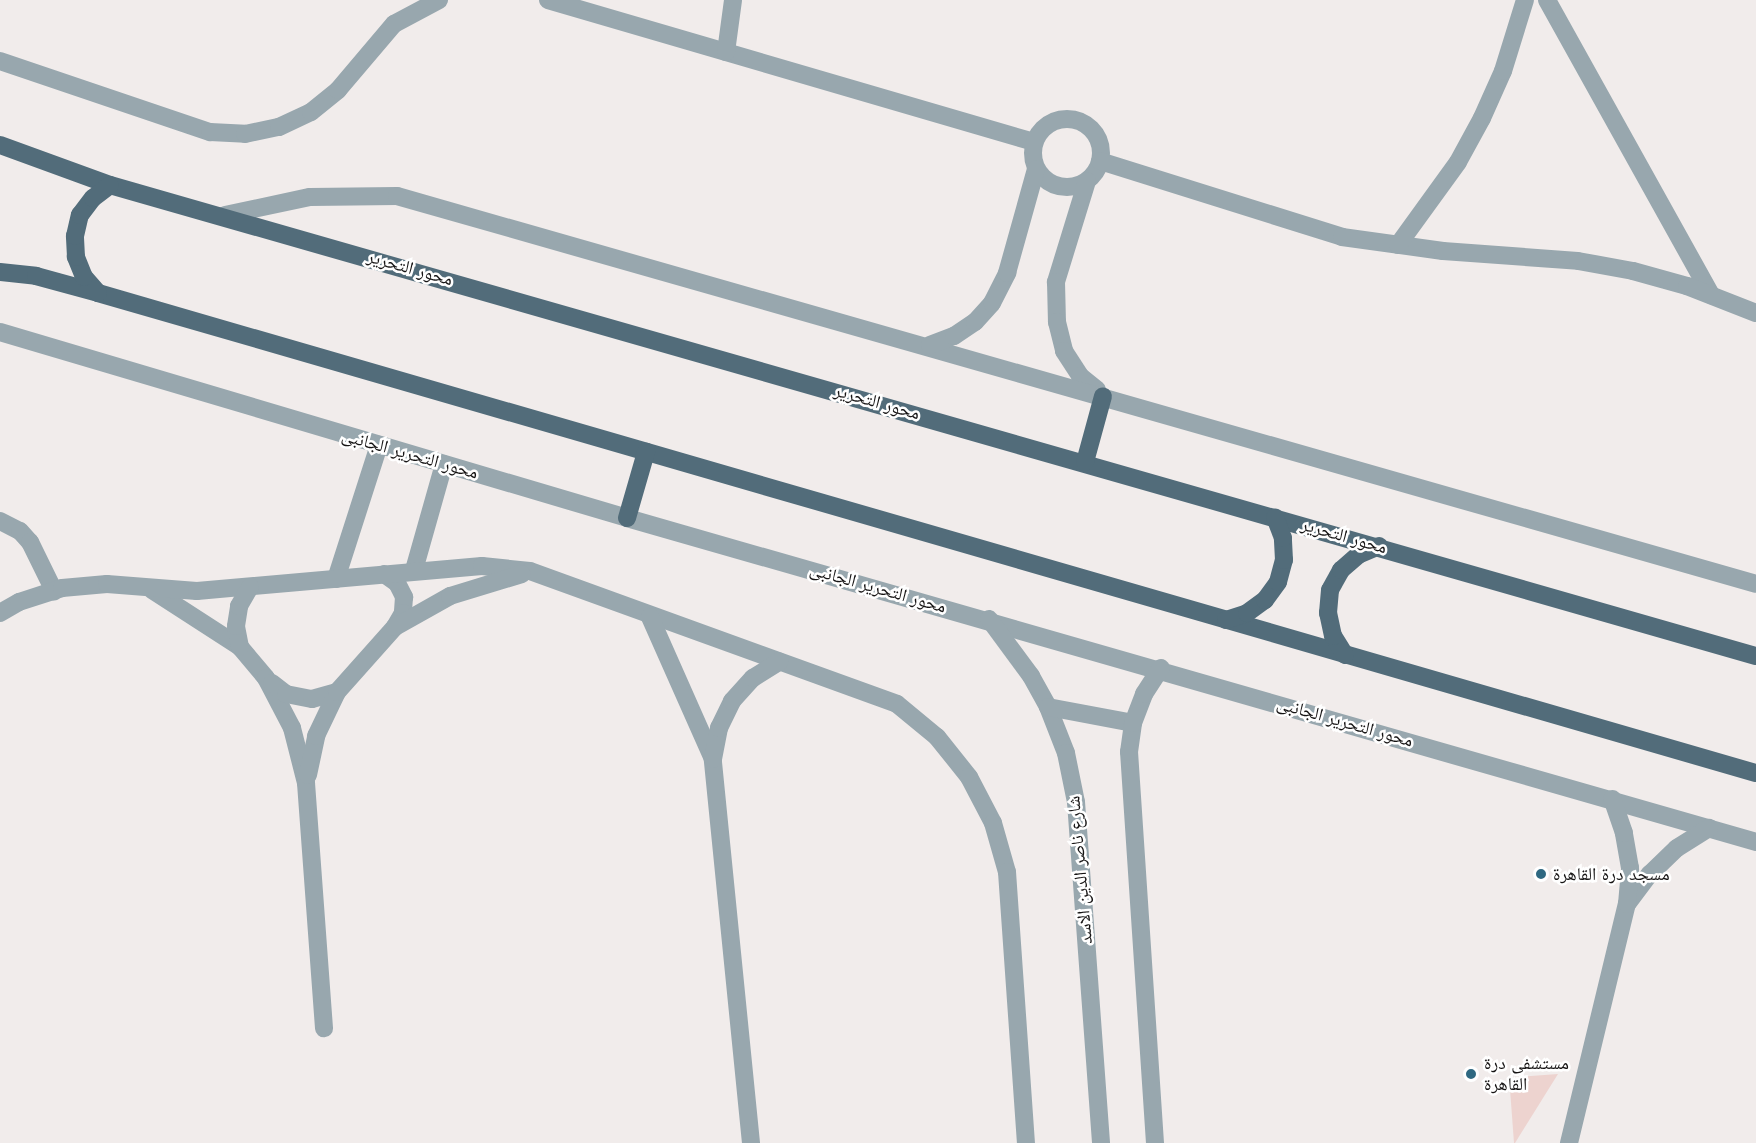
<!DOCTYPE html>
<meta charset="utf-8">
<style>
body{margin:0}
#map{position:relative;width:1756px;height:1143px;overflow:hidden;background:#f1eceb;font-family:Jost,"Noto Naskh Arabic",sans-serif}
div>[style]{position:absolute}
.green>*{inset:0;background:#edd3cf}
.minor>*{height:18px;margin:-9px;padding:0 9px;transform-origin:9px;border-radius:9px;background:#98a7ae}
.minor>.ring{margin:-9px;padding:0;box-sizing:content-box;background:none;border:18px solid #98a7ae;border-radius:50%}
.major>*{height:18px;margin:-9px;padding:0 9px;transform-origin:9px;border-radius:9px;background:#526c7a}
.dots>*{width:16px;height:16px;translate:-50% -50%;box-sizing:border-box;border:3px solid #fff;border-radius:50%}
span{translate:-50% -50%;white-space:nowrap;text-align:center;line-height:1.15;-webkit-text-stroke:5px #fff;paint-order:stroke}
.street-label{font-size:18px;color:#161414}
.poi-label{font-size:18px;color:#161414}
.left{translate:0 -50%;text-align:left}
</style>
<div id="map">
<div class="green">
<i style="clip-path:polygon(1558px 1074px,1515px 1143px,1514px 1143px,1510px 1089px,1519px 1077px)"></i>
</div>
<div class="minor">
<i style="left:548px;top:0;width:506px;rotate:16.29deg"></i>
<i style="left:1547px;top:0;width:338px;rotate:60.9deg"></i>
<i style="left:726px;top:52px;width:52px;rotate:-82.3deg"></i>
<i style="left:0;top:61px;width:222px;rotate:18.7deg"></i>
<i style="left:210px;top:132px;width:35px;rotate:3deg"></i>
<i style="left:245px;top:134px;width:35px;rotate:-12deg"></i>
<i style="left:279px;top:127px;width:35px;rotate:-25deg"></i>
<i style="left:311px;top:112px;width:35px;rotate:-39deg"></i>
<i style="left:338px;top:90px;width:87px;rotate:-49.7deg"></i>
<i style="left:394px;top:24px;width:51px;rotate:-28.1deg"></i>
<i class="ring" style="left:1033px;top:119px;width:50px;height:50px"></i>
<i style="left:1100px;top:161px;width:254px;rotate:17.4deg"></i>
<i style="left:1342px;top:237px;width:102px;rotate:7.9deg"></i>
<i style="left:1443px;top:251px;width:135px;rotate:4.2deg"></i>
<i style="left:1578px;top:261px;width:56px;rotate:10.3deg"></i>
<i style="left:1633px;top:271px;width:56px;rotate:15.5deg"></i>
<i style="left:1687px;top:286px;width:74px;rotate:21.4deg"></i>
<i style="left:1087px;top:181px;width:106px;rotate:107.1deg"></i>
<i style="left:1056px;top:282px;width:40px;rotate:88.6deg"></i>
<i style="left:1057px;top:322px;width:30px;rotate:76deg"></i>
<i style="left:1064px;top:351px;width:30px;rotate:57deg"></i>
<i style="left:1080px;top:376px;width:22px;rotate:39deg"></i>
<i style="left:225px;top:215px;width:87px;rotate:-12deg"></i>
<i style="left:310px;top:197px;width:87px;rotate:-0.7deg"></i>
<i style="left:397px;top:196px;width:1413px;rotate:15.93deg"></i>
<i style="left:1398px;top:245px;width:102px;rotate:-54.1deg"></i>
<i style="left:1458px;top:162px;width:50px;rotate:-61.4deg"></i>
<i style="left:1482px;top:118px;width:51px;rotate:-65.9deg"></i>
<i style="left:1503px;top:71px;width:74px;rotate:-72.8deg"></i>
<i style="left:0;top:332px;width:654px;rotate:16.52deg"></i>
<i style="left:627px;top:518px;width:1175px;rotate:16.01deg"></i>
<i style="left:930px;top:345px;width:26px;rotate:-21deg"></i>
<i style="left:954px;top:336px;width:25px;rotate:-34deg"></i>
<i style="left:975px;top:322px;width:25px;rotate:-48deg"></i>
<i style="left:992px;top:303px;width:34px;rotate:-63deg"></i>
<i style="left:1007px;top:273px;width:108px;rotate:-74.4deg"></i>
<i style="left:0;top:521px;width:22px;rotate:27deg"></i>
<i style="left:20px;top:531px;width:15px;rotate:48deg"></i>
<i style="left:30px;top:542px;width:55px;rotate:63.9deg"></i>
<i style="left:414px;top:570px;width:110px;rotate:-74.2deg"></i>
<i style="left:384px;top:574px;width:16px;rotate:35deg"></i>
<i style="left:397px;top:583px;width:16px;rotate:63deg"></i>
<i style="left:404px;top:597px;width:16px;rotate:94deg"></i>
<i style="left:403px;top:613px;width:16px;rotate:120deg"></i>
<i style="left:336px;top:579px;width:141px;rotate:-72.2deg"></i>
<i style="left:152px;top:590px;width:105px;rotate:32.9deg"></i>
<i style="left:240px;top:647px;width:40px;rotate:50deg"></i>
<i style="left:266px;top:678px;width:56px;rotate:62.5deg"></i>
<i style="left:292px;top:728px;width:57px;rotate:75.7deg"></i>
<i style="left:306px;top:783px;width:246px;rotate:85.8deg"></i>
<i style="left:0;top:613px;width:22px;rotate:-30deg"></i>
<i style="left:19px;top:602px;width:45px;rotate:-18deg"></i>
<i style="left:62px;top:588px;width:45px;rotate:-5.1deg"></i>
<i style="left:107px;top:584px;width:90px;rotate:4.4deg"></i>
<i style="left:197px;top:591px;width:286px;rotate:-5deg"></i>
<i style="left:482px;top:566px;width:48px;rotate:5.9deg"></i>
<i style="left:530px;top:571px;width:390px;rotate:19.9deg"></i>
<i style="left:897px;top:704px;width:52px;rotate:39.5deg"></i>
<i style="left:937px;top:737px;width:51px;rotate:51.3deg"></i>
<i style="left:969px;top:777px;width:52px;rotate:62.4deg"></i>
<i style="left:993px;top:823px;width:51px;rotate:74.1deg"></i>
<i style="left:1007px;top:872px;width:272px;rotate:86deg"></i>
<i style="left:650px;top:617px;width:155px;rotate:66.1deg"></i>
<i style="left:989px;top:619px;width:71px;rotate:53.6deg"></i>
<i style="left:1031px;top:676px;width:35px;rotate:61deg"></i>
<i style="left:1048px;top:707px;width:49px;rotate:68.6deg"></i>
<i style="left:1066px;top:753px;width:50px;rotate:78.5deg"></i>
<i style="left:1076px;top:802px;width:342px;rotate:85.8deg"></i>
<i style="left:240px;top:647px;width:21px;rotate:-101deg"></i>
<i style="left:236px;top:626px;width:20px;rotate:-81deg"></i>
<i style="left:239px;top:606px;width:22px;rotate:-60deg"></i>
<i style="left:272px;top:683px;width:18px;rotate:38deg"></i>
<i style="left:286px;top:694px;width:26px;rotate:11deg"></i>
<i style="left:312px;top:699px;width:26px;rotate:-16deg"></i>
<i style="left:1048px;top:707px;width:86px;rotate:10.7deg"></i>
<i style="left:308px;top:775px;width:40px;rotate:-78deg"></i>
<i style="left:316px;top:736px;width:49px;rotate:-64.5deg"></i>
<i style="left:337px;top:692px;width:87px;rotate:-48.3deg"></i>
<i style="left:395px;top:627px;width:63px;rotate:-29.4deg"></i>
<i style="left:450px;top:596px;width:75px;rotate:-17deg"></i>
<i style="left:1627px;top:904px;width:38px;rotate:-53deg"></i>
<i style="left:1650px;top:874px;width:37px;rotate:-44deg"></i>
<i style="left:1677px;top:848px;width:38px;rotate:-32deg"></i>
<i style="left:751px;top:1143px;width:386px;rotate:-95.7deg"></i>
<i style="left:713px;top:759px;width:32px;rotate:-79deg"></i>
<i style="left:719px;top:728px;width:30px;rotate:-64deg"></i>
<i style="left:732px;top:701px;width:31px;rotate:-48deg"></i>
<i style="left:753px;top:678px;width:31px;rotate:-32deg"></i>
<i style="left:1155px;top:1143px;width:392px;rotate:-93.8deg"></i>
<i style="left:1129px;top:752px;width:29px;rotate:-82deg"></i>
<i style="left:1133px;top:723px;width:31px;rotate:-69deg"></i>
<i style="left:1144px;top:694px;width:31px;rotate:-57deg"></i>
<i style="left:1569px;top:1143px;width:246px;rotate:-76.4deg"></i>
<i style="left:1627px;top:904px;width:36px;rotate:-85deg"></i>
<i style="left:1630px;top:868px;width:36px;rotate:-100deg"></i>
<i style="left:1624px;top:833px;width:36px;rotate:-109deg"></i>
</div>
<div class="major">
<i style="left:0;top:145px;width:117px;rotate:20deg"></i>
<i style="left:110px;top:185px;width:1712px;rotate:15.97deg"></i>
<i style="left:0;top:272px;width:36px;rotate:6deg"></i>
<i style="left:36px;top:276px;width:64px;rotate:15.3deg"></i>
<i style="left:98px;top:293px;width:1726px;rotate:16.15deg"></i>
<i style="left:98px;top:293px;width:21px;rotate:-131deg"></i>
<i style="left:84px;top:277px;width:22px;rotate:-112deg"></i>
<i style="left:76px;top:257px;width:21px;rotate:-93deg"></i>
<i style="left:75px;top:236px;width:22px;rotate:-77deg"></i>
<i style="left:80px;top:215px;width:21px;rotate:-53deg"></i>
<i style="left:93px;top:198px;width:21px;rotate:-37deg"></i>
<i style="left:1085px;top:462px;width:68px;rotate:-74.7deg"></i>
<i style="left:627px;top:518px;width:69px;rotate:-73.9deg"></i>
<i style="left:1226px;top:620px;width:22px;rotate:-18deg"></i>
<i style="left:1247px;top:613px;width:22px;rotate:-36deg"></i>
<i style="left:1265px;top:600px;width:22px;rotate:-54deg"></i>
<i style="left:1278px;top:582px;width:23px;rotate:-75deg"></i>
<i style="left:1284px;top:560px;width:22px;rotate:-93deg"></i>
<i style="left:1283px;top:538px;width:22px;rotate:-111deg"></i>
<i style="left:1345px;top:655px;width:22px;rotate:-122deg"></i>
<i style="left:1333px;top:636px;width:24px;rotate:-102deg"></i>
<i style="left:1328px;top:613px;width:23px;rotate:-85deg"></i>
<i style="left:1330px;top:590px;width:23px;rotate:-61deg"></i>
<i style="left:1341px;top:570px;width:23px;rotate:-41deg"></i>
<i style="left:1358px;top:555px;width:23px;rotate:-23deg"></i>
</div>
<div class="dots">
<i style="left:1541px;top:874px;background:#2f6881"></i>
<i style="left:1471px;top:1074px;background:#2f6881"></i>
</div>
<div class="street-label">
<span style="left:410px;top:268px;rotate:16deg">محور التحرير</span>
<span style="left:877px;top:402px;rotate:16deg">محور التحرير</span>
<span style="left:410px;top:454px;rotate:16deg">محور التحرير الجانبى</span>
<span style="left:1344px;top:536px;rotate:16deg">محور التحرير</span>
<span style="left:878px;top:588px;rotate:16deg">محور التحرير الجانبى</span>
<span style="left:1345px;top:722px;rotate:16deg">محور التحرير الجانبى</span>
<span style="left:1080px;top:870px;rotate:-95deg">شارع ناصر الدين الاسد</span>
</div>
<div class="poi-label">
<span class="left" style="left:1553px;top:874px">مسجد درة القاهرة</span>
<span class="left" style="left:1484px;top:1074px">مستشفى درة<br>القاهرة</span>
</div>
</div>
